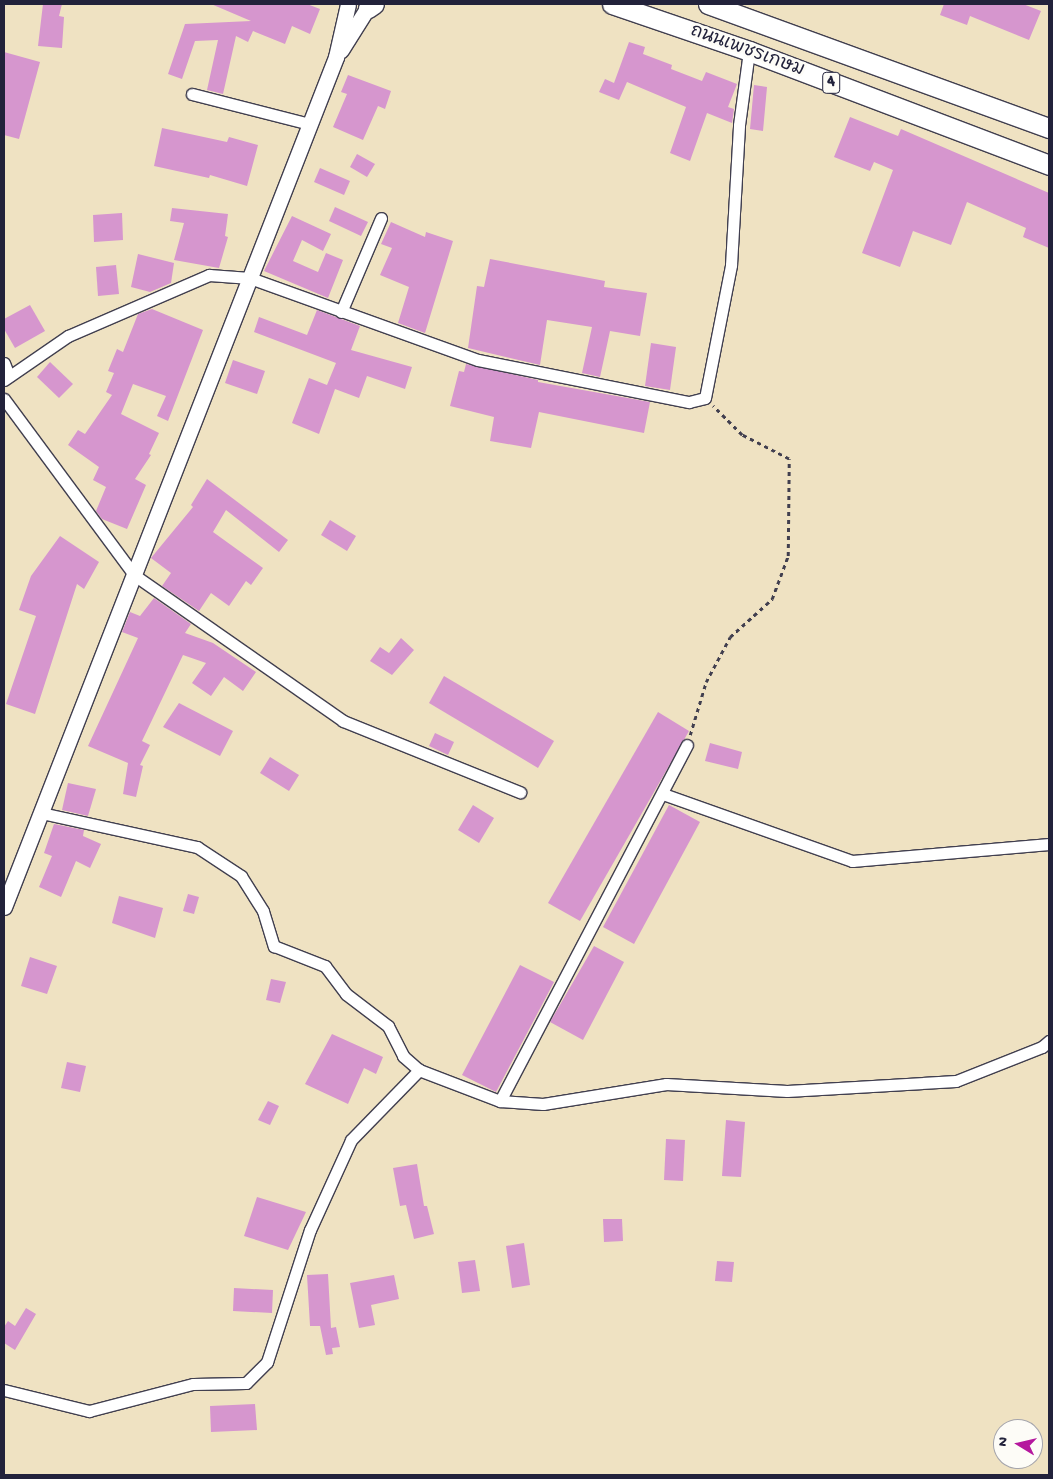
<!DOCTYPE html>
<meta charset="utf-8">
<style>
body{margin:0}
#map{position:relative;width:1053px;height:1479px;overflow:hidden;background:#efe2c2;font-family:"Gochi Hand","Playpen Sans Thai",sans-serif}
div>[style]{position:absolute}
.building>*{inset:0;background:#d696ce}
.path>*{height:2.5px;margin-top:-1.25px;transform-origin:0;background:repeating-linear-gradient(90deg,#413f4f 0 4px,transparent 0 8px)}
.roads{filter:drop-shadow(1px 0 #413f4f) drop-shadow(-1px 0 #413f4f) drop-shadow(0 1px #413f4f) drop-shadow(0 -1px #413f4f)}
.minor>*{height:11px;margin:-5.5px;padding:0 5.5px;transform-origin:5.5px;border-radius:5.5px;background:#fff}
.tertiary>*{height:15px;margin:-7.5px;padding:0 7.5px;transform-origin:7.5px;border-radius:7.5px;background:#fff}
.trunk>*{height:19px;margin:-9.5px;padding:0 9.5px;transform-origin:9.5px;border-radius:9.5px;background:#fff}
span{translate:-50% -50%;white-space:nowrap;text-align:center;line-height:1.15;-webkit-text-stroke:5px #fdfcf7;paint-order:stroke}
.shield-label span{padding:1px 4px;background:#fdfcf7;border:1px solid;border-radius:4px;-webkit-text-stroke-width:0}
.shield-label{font-size:16px;color:#22223b;font-weight:700}
.street-label{font-size:18px;color:#22223b}
.frame{position:absolute;inset:0;border:5px solid #22223b;pointer-events:none}
.north{position:absolute;left:993px;top:1419px;width:50px;height:50px;box-sizing:border-box;background:#fdfcf7;border:1px solid #a5a5ac;border-radius:50%;rotate:279deg;font-size:14px;font-weight:700;line-height:20px;text-align:center;color:#22223b}
.north::after{content:'';display:block;margin:auto;width:18px;height:22px;background:#b5179e;clip-path:polygon(50% 0,100% 100%,50% 72%,0 100%)}
</style>
<div id="map">
<div class="building">
<i style="clip-path:polygon(43px 4px,62px 4px,59px 16px,64px 17px,62px 48px,38px 46px)"></i>
<i style="clip-path:polygon(211px 4px,307px 4px,320px 9px,310px 34px,292px 26px,285px 44px,253px 31px,248px 42px,236px 36px,223px 94px,207px 90px,218px 40px,195px 41px,182px 79px,168px 74px,185px 24px,251px 21px)"></i>
<i style="clip-path:polygon(944px 4px,1023px 4px,1041px 11px,1029px 40px,970px 16px,967px 25px,940px 15px)"></i>
<i style="clip-path:polygon(629px 42px,645px 47px,643px 54px,672px 65px,671px 69px,702px 81px,706px 72px,737px 84px,728px 107px,734px 109px,732px 123px,707px 113px,690px 161px,670px 153px,686px 107px,627px 82px,619px 100px,599px 92px,605px 79px,614px 83px)"></i>
<i style="clip-path:polygon(4px 52px,40px 62px,19px 139px,4px 135px)"></i>
<i style="clip-path:polygon(348px 75px,391px 91px,385px 109px,378px 106px,363px 140px,333px 127px,347px 94px,341px 92px)"></i>
<i style="clip-path:polygon(754px 85px,767px 87px,763px 131px,750px 129px)"></i>
<i style="clip-path:polygon(850px 117px,898px 136px,901px 129px,1049px 193px,1049px 248px,1023px 237px,1026px 228px,967px 202px,951px 245px,913px 231px,900px 267px,862px 253px,893px 170px,874px 162px,870px 171px,834px 157px)"></i>
<i style="clip-path:polygon(162px 128px,227px 142px,229px 137px,258px 145px,247px 186px,210px 175px,209px 178px,154px 166px)"></i>
<i style="clip-path:polygon(357px 154px,375px 164px,367px 177px,350px 167px)"></i>
<i style="clip-path:polygon(320px 168px,350px 181px,344px 195px,314px 182px)"></i>
<i style="clip-path:polygon(335px 207px,368px 222px,361px 236px,329px 221px)"></i>
<i style="clip-path:polygon(172px 208px,228px 214px,225px 236px,228px 237px,219px 268px,174px 260px,184px 223px,170px 221px)"></i>
<i style="clip-path:polygon(122px 213px,123px 240px,94px 242px,93px 215px)"></i>
<i style="clip-path:polygon(292px 216px,331px 234px,323px 251px,302px 240px,293px 261px,318px 272px,326px 253px,343px 260px,328px 298px,264px 271px)"></i>
<i style="clip-path:polygon(391px 222px,425px 237px,426px 232px,453px 241px,425px 333px,398px 323px,409px 287px,380px 275px,392px 248px,381px 244px)"></i>
<i style="clip-path:polygon(138px 254px,174px 263px,171px 283px,150px 292px,131px 287px)"></i>
<i style="clip-path:polygon(490px 259px,605px 281px,604px 287px,647px 293px,640px 336px,610px 331px,600px 377px,582px 373px,592px 327px,547px 320px,540px 365px,468px 348px,477px 286px,484px 287px)"></i>
<i style="clip-path:polygon(116px 265px,119px 294px,98px 296px,96px 267px)"></i>
<i style="clip-path:polygon(30px 305px,45px 331px,15px 348px,4px 329px,4px 319px)"></i>
<i style="clip-path:polygon(152px 309px,203px 330px,168px 421px,157px 416px,166px 396px,133px 384px,121px 414px,159px 433px,149px 454px,151px 455px,135px 479px,146px 485px,127px 529px,102px 519px,96px 511px,106px 487px,93px 480px,99px 467px,68px 445px,78px 430px,85px 434px,112px 395px,106px 392px,114px 373px,108px 371px,117px 349px,123px 352px,138px 314px)"></i>
<i style="clip-path:polygon(317px 310px,360px 326px,351px 350px,412px 367px,405px 389px,367px 376px,359px 398px,335px 389px,319px 434px,292px 423px,309px 378px,327px 385px,336px 363px,254px 332px,259px 317px,307px 335px)"></i>
<i style="clip-path:polygon(651px 343px,676px 347px,670px 390px,645px 386px)"></i>
<i style="clip-path:polygon(233px 360px,265px 371px,257px 394px,225px 383px)"></i>
<i style="clip-path:polygon(50px 362px,73px 384px,59px 398px,37px 377px)"></i>
<i style="clip-path:polygon(466px 364px,538px 380px,538px 382px,650px 402px,644px 433px,539px 412px,531px 448px,490px 441px,494px 417px,450px 406px,459px 371px,464px 372px)"></i>
<i style="clip-path:polygon(207px 479px,288px 540px,279px 552px,226px 510px,213px 532px,263px 568px,251px 585px,246px 581px,229px 606px,211px 593px,199px 611px,162px 586px,171px 573px,151px 558px,193px 507px,191px 505px)"></i>
<i style="clip-path:polygon(330px 520px,356px 536px,347px 551px,321px 535px)"></i>
<i style="clip-path:polygon(60px 536px,99px 562px,84px 589px,77px 584px,35px 714px,6px 704px,36px 616px,19px 610px,31px 576px)"></i>
<i style="clip-path:polygon(154px 598px,191px 624px,185px 633px,213px 643px,256px 672px,243px 691px,224px 677px,211px 696px,192px 683px,206px 663px,183px 655px,142px 741px,150px 745px,140px 765px,143px 766px,136px 797px,123px 794px,128px 763px,88px 746px,138px 638px,122px 632px,130px 612px,140px 616px)"></i>
<i style="clip-path:polygon(401px 638px,414px 650px,392px 675px,370px 661px,380px 647px,389px 653px)"></i>
<i style="clip-path:polygon(444px 676px,554px 741px,538px 768px,429px 703px)"></i>
<i style="clip-path:polygon(179px 703px,233px 731px,220px 756px,163px 727px)"></i>
<i style="clip-path:polygon(658px 712px,689px 731px,580px 921px,548px 903px)"></i>
<i style="clip-path:polygon(435px 733px,454px 742px,448px 755px,429px 746px)"></i>
<i style="clip-path:polygon(710px 743px,742px 752px,738px 769px,705px 761px)"></i>
<i style="clip-path:polygon(270px 757px,299px 775px,289px 791px,260px 773px)"></i>
<i style="clip-path:polygon(68px 783px,96px 789px,88px 816px,62px 810px)"></i>
<i style="clip-path:polygon(473px 805px,494px 818px,479px 843px,458px 830px)"></i>
<i style="clip-path:polygon(669px 805px,700px 822px,634px 944px,603px 927px)"></i>
<i style="clip-path:polygon(54px 824px,84px 830px,83px 836px,101px 844px,90px 868px,76px 861px,61px 897px,39px 887px,52px 856px,44px 853px)"></i>
<i style="clip-path:polygon(188px 894px,199px 897px,194px 914px,183px 911px)"></i>
<i style="clip-path:polygon(119px 896px,163px 908px,155px 938px,112px 923px)"></i>
<i style="clip-path:polygon(594px 946px,624px 962px,583px 1040px,550px 1022px)"></i>
<i style="clip-path:polygon(30px 957px,57px 966px,47px 994px,21px 986px)"></i>
<i style="clip-path:polygon(520px 965px,554px 982px,496px 1092px,462px 1075px)"></i>
<i style="clip-path:polygon(271px 979px,286px 982px,280px 1003px,266px 1000px)"></i>
<i style="clip-path:polygon(332px 1034px,383px 1057px,376px 1074px,364px 1068px,348px 1104px,305px 1084px)"></i>
<i style="clip-path:polygon(67px 1062px,86px 1066px,80px 1092px,61px 1088px)"></i>
<i style="clip-path:polygon(268px 1101px,279px 1106px,270px 1125px,258px 1120px)"></i>
<i style="clip-path:polygon(726px 1120px,745px 1122px,741px 1177px,722px 1176px)"></i>
<i style="clip-path:polygon(666px 1139px,685px 1140px,683px 1181px,664px 1180px)"></i>
<i style="clip-path:polygon(417px 1164px,424px 1206px,427px 1206px,434px 1234px,414px 1239px,406px 1205px,400px 1206px,393px 1168px)"></i>
<i style="clip-path:polygon(257px 1197px,306px 1212px,288px 1250px,244px 1236px)"></i>
<i style="clip-path:polygon(603px 1219px,622px 1219px,623px 1241px,604px 1242px)"></i>
<i style="clip-path:polygon(524px 1243px,530px 1285px,512px 1288px,506px 1246px)"></i>
<i style="clip-path:polygon(475px 1260px,480px 1291px,462px 1293px,458px 1262px)"></i>
<i style="clip-path:polygon(717px 1261px,734px 1262px,732px 1282px,715px 1281px)"></i>
<i style="clip-path:polygon(328px 1274px,331px 1328px,336px 1327px,340px 1347px,332px 1348px,333px 1354px,326px 1355px,320px 1326px,310px 1326px,307px 1275px)"></i>
<i style="clip-path:polygon(394px 1275px,399px 1299px,371px 1305px,375px 1325px,359px 1328px,350px 1283px)"></i>
<i style="clip-path:polygon(234px 1288px,273px 1290px,272px 1313px,233px 1311px)"></i>
<i style="clip-path:polygon(26px 1308px,36px 1314px,15px 1350px,4px 1343px,4px 1327px,8px 1321px,15px 1326px)"></i>
<i style="clip-path:polygon(255px 1404px,257px 1430px,211px 1432px,210px 1406px)"></i>
</div>
<div class="path">
<i style="left:690px;top:735px;width:55px;rotate:-73.2deg"></i>
<i style="left:706px;top:682px;width:51px;rotate:-61.9deg"></i>
<i style="left:730px;top:637px;width:57px;rotate:-42.1deg"></i>
<i style="left:772px;top:599px;width:46px;rotate:-69.6deg"></i>
<i style="left:788px;top:556px;width:97px;rotate:-89.4deg"></i>
<i style="left:789px;top:459px;width:53px;rotate:-152.9deg"></i>
<i style="left:742px;top:435px;width:41px;rotate:-135deg"></i>
</div>
<div class="roads">
<div class="minor">
<i style="left:192px;top:94px;width:122px;rotate:14.3deg"></i>
<i style="left:341px;top:312px;width:102px;rotate:-66.9deg"></i>
<i style="left:4px;top:363px;width:14px;rotate:69deg"></i>
<i style="left:4px;top:380px;width:78px;rotate:-34.5deg"></i>
<i style="left:68px;top:336px;width:154px;rotate:-23.4deg"></i>
<i style="left:209px;top:275px;width:41px;rotate:4.2deg"></i>
<i style="left:250px;top:278px;width:242px;rotate:19.8deg"></i>
<i style="left:478px;top:360px;width:215px;rotate:11.3deg"></i>
<i style="left:689px;top:402px;width:16px;rotate:-14deg"></i>
<i style="left:705px;top:398px;width:136px;rotate:-78.9deg"></i>
<i style="left:731px;top:265px;width:140px;rotate:-86.7deg"></i>
<i style="left:739px;top:125px;width:75px;rotate:-82.3deg"></i>
<i style="left:4px;top:399px;width:219px;rotate:53.5deg"></i>
<i style="left:134px;top:575px;width:255px;rotate:34.9deg"></i>
<i style="left:343px;top:721px;width:191px;rotate:21.9deg"></i>
<i style="left:663px;top:794px;width:201px;rotate:19.5deg"></i>
<i style="left:852px;top:861px;width:198px;rotate:-4.9deg"></i>
<i style="left:41px;top:813px;width:160px;rotate:12.3deg"></i>
<i style="left:197px;top:847px;width:53px;rotate:33.4deg"></i>
<i style="left:241px;top:876px;width:41px;rotate:57.8deg"></i>
<i style="left:263px;top:911px;width:37px;rotate:73deg"></i>
<i style="left:274px;top:946px;width:55px;rotate:21.4deg"></i>
<i style="left:325px;top:966px;width:35px;rotate:53deg"></i>
<i style="left:346px;top:994px;width:53px;rotate:37.3deg"></i>
<i style="left:388px;top:1026px;width:34px;rotate:63deg"></i>
<i style="left:403px;top:1056px;width:21px;rotate:41deg"></i>
<i style="left:419px;top:1070px;width:87px;rotate:20.9deg"></i>
<i style="left:500px;top:1101px;width:43px;rotate:4deg"></i>
<i style="left:543px;top:1104px;width:125px;rotate:-9.2deg"></i>
<i style="left:666px;top:1084px;width:121px;rotate:3.3deg"></i>
<i style="left:787px;top:1091px;width:169px;rotate:-3.4deg"></i>
<i style="left:956px;top:1081px;width:92px;rotate:-21.6deg"></i>
<i style="left:1042px;top:1047px;width:9px;rotate:-41deg"></i>
<i style="left:500px;top:1101px;width:402px;rotate:-62.3deg"></i>
<i style="left:4px;top:1390px;width:88px;rotate:13.9deg"></i>
<i style="left:89px;top:1411px;width:107px;rotate:-14.6deg"></i>
<i style="left:193px;top:1384px;width:53px;rotate:-1.1deg"></i>
<i style="left:246px;top:1383px;width:30px;rotate:-45deg"></i>
<i style="left:267px;top:1362px;width:139px;rotate:-72deg"></i>
<i style="left:310px;top:1230px;width:99px;rotate:-65.5deg"></i>
<i style="left:351px;top:1140px;width:98px;rotate:-45.8deg"></i>
</div>
<div class="tertiary">
<i style="left:341px;top:50px;width:54px;rotate:-57.8deg"></i>
<i style="left:4px;top:907px;width:913px;rotate:-68.66deg"></i>
<i style="left:336px;top:57px;width:54px;rotate:-77.2deg"></i>
</div>
<div class="trunk">
<i style="left:612px;top:4px;width:145px;rotate:18.9deg"></i>
<i style="left:749px;top:51px;width:321px;rotate:20.8deg"></i>
<i style="left:708px;top:4px;width:363px;rotate:20deg"></i>
<i style="left:368px;top:8px;width:7px;rotate:-34deg"></i>
</div>
</div>
<div class="shield-label">
<span style="left:831px;top:83px">4</span>
</div>
<div class="street-label">
<span style="left:747px;top:52px;rotate:20deg">ถนนเพชรเกษม</span>
</div>
<div class="frame"></div>
<div class="north">N</div>
</div>
